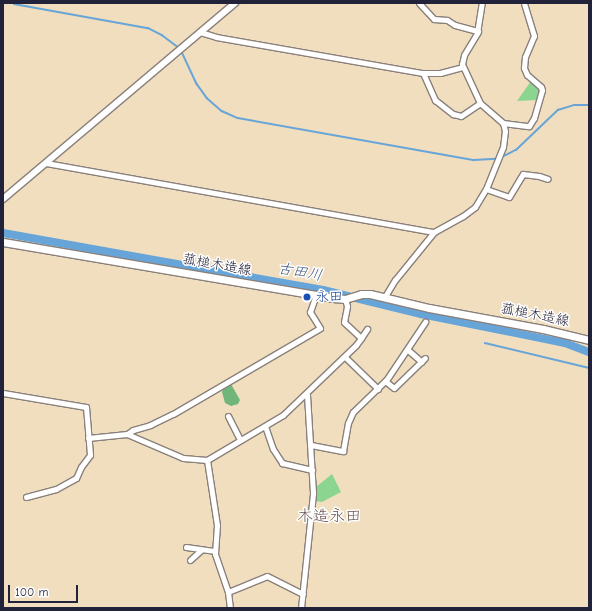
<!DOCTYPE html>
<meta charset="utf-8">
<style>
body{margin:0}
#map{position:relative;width:592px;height:611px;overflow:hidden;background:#f0debe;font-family:"Comic Neue","Klee One",sans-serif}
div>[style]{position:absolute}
.green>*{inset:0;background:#8bd591}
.forest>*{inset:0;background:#70b67b}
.stream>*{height:1.5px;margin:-0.75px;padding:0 0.75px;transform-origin:0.75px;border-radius:0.75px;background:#67a5d9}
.river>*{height:8px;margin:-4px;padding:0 4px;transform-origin:4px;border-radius:4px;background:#67a5d9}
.roads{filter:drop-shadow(1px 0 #89807c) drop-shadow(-1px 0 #89807c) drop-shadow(0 1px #89807c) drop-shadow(0 -1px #89807c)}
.minor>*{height:5px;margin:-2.5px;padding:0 2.5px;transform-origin:2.5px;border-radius:2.5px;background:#fff}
.tertiary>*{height:6px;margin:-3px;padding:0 3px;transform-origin:3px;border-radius:3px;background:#fff}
.secondary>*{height:7px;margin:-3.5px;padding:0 3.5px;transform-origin:3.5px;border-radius:3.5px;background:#fff}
.dots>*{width:11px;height:11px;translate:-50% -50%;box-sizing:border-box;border:2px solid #fff;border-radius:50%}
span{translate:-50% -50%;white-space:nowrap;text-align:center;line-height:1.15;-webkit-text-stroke:3px #fff;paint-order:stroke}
.street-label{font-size:14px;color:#22223b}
.transit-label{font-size:14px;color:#164399}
.left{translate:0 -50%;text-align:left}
.water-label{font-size:15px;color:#415d82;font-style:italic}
.quarter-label{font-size:16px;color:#6a5350}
.frame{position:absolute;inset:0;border:4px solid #22223b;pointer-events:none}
.scale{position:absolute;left:8px;top:585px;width:70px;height:18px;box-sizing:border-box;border:2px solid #22223b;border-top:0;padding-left:5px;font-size:12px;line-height:14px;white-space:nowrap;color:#22223b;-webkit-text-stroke:3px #fff;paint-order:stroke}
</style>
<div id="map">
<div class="green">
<i style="clip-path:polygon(531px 81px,539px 87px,537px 100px,517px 101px)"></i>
<i style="clip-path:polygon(332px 474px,341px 492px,322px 502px,316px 501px,316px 487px)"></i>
</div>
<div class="forest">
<i style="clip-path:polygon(231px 384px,240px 400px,238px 404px,231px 406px,225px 403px,222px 392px,223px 389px)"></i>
</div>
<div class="stream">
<i style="left:8px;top:3px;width:2px"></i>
<i style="left:14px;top:4px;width:136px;rotate:10.2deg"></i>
<i style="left:148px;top:28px;width:16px;rotate:27deg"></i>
<i style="left:162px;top:35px;width:20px;rotate:37deg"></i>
<i style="left:182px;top:52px;width:35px;rotate:65deg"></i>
<i style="left:197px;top:84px;width:17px;rotate:54deg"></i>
<i style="left:207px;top:98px;width:20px;rotate:41deg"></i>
<i style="left:222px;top:111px;width:17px;rotate:24deg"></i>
<i style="left:238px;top:118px;width:240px;rotate:10.1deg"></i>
<i style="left:474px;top:160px;width:22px;rotate:-3deg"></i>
<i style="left:502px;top:157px;width:16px;rotate:-27deg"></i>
<i style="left:516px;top:150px;width:58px;rotate:-43.6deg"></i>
<i style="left:558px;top:110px;width:17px;rotate:-17deg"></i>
<i style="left:574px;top:105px;width:15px"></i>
<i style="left:485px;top:343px;width:107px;rotate:13.5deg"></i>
</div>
<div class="river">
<i style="left:3px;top:233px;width:325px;rotate:10.1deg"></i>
<i style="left:323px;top:290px;width:101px;rotate:13.8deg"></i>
<i style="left:421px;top:314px;width:147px;rotate:11.4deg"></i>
<i style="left:565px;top:343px;width:26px;rotate:21deg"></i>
</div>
<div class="roads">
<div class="minor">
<i style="left:419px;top:3px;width:22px;rotate:47deg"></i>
<i style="left:434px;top:19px;width:13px;rotate:4deg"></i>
<i style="left:447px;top:20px;width:9px;rotate:32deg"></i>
<i style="left:455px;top:25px;width:24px;rotate:15deg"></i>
<i style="left:200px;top:32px;width:17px;rotate:17deg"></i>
<i style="left:216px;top:37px;width:210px;rotate:9.9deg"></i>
<i style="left:423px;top:73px;width:17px"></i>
<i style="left:440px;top:73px;width:23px;rotate:-15deg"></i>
<i style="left:423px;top:73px;width:30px;rotate:66deg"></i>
<i style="left:435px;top:100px;width:23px;rotate:38deg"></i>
<i style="left:453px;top:114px;width:8px;rotate:14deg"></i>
<i style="left:461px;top:116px;width:23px;rotate:-34deg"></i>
<i style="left:503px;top:123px;width:26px;rotate:7deg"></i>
<i style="left:529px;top:126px;width:9px;rotate:-58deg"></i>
<i style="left:534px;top:118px;width:29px;rotate:-74deg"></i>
<i style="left:542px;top:90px;width:3px;rotate:-108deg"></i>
<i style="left:541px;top:87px;width:18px;rotate:-139deg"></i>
<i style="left:527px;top:75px;width:8px;rotate:-113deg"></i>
<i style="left:524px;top:68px;width:11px;rotate:-85deg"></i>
<i style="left:525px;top:57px;width:23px;rotate:-67deg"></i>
<i style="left:534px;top:36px;width:34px;rotate:-107deg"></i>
<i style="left:46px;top:163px;width:394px;rotate:10.1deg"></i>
<i style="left:486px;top:189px;width:24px;rotate:19deg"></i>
<i style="left:509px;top:197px;width:27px;rotate:-59deg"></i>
<i style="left:523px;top:174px;width:16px;rotate:7deg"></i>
<i style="left:539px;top:176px;width:9px;rotate:18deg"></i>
<i style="left:384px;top:298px;width:21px;rotate:-59deg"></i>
<i style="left:395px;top:280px;width:62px;rotate:-50.9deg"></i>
<i style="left:434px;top:232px;width:33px;rotate:-29deg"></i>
<i style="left:463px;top:216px;width:15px;rotate:-37deg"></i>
<i style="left:475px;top:207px;width:21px;rotate:-59deg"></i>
<i style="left:486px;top:189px;width:45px;rotate:-68deg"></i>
<i style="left:503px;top:147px;width:16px;rotate:-83deg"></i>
<i style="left:505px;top:131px;width:8px;rotate:-104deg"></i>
<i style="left:503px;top:123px;width:30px;rotate:-139deg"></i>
<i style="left:480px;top:103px;width:43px;rotate:-114.8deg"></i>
<i style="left:462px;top:64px;width:9px;rotate:-77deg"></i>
<i style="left:464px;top:55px;width:26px;rotate:-59deg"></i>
<i style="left:477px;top:33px;width:30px;rotate:-81deg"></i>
<i style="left:361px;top:338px;width:11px;rotate:-56deg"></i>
<i style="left:408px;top:350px;width:18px;rotate:41deg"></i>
<i style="left:345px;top:357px;width:46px;rotate:44.1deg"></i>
<i style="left:385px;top:381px;width:11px;rotate:38deg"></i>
<i style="left:394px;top:388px;width:43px;rotate:-44.1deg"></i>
<i style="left:3px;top:393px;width:84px;rotate:9.6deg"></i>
<i style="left:86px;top:407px;width:48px;rotate:85.2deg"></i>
<i style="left:90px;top:455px;width:15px;rotate:127deg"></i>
<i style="left:81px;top:467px;width:12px;rotate:114deg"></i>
<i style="left:76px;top:478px;width:23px;rotate:151deg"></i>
<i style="left:56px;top:489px;width:31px;rotate:165deg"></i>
<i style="left:228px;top:416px;width:27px;rotate:63deg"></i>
<i style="left:265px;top:426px;width:24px;rotate:71deg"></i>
<i style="left:273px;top:449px;width:17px;rotate:57deg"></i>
<i style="left:282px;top:463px;width:31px;rotate:13deg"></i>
<i style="left:127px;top:434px;width:7px;rotate:-34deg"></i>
<i style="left:133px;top:430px;width:18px;rotate:-16deg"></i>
<i style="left:150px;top:425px;width:25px;rotate:-26deg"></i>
<i style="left:173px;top:414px;width:170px;rotate:-30.3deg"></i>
<i style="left:320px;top:328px;width:19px;rotate:-122deg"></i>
<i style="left:310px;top:312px;width:18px;rotate:-71deg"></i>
<i style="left:88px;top:438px;width:39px;rotate:-6deg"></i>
<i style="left:127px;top:434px;width:61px;rotate:23.2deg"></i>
<i style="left:183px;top:458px;width:24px;rotate:5deg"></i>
<i style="left:207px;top:460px;width:88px;rotate:-30.6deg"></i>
<i style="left:283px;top:415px;width:101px;rotate:-43.8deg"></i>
<i style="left:356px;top:345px;width:9px;rotate:-54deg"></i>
<i style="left:361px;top:338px;width:23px;rotate:-137deg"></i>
<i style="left:344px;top:322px;width:16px;rotate:-79deg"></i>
<i style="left:347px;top:306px;width:7px;rotate:-106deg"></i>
<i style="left:311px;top:445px;width:33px;rotate:11deg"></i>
<i style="left:343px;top:451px;width:28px;rotate:-80deg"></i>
<i style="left:348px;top:423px;width:12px;rotate:-66deg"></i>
<i style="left:353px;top:412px;width:47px;rotate:-44.1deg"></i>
<i style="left:387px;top:379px;width:69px;rotate:-56.3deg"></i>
<i style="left:207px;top:460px;width:66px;rotate:81.3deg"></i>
<i style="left:217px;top:525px;width:29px;rotate:94deg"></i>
<i style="left:215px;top:554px;width:40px;rotate:71.1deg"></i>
<i style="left:228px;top:592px;width:16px;rotate:83deg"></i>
<i style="left:186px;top:547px;width:28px;rotate:8deg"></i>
<i style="left:190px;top:560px;width:15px;rotate:-42deg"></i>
<i style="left:228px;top:592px;width:42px;rotate:-22.3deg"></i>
<i style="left:267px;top:576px;width:40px;rotate:26.6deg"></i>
<i style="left:301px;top:608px;width:116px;rotate:-84deg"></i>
<i style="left:313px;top:493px;width:99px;rotate:-93.5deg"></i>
</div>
<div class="tertiary">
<i style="left:3px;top:199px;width:304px;rotate:-40.2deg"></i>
</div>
<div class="secondary">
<i style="left:3px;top:242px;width:337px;rotate:9.6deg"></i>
<i style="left:335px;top:298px;width:10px;rotate:6deg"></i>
<i style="left:345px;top:299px;width:17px;rotate:-17deg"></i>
<i style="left:361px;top:294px;width:9px"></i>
<i style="left:370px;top:294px;width:61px;rotate:13.3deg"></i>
<i style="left:429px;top:308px;width:116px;rotate:10.4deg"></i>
<i style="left:543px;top:329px;width:47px;rotate:13.4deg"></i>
</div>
</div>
<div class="dots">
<i style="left:307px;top:297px;background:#1a4fb4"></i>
</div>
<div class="street-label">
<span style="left:217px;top:265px;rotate:10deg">菰槌木造線</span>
<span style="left:535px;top:315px;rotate:11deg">菰槌木造線</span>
</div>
<div class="transit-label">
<span class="left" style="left:315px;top:297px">永田</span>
</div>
<div class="water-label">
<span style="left:300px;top:272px;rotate:10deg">古田川</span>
</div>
<div class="quarter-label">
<span style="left:329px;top:516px">木造永田</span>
</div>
<div class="frame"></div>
<div class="scale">100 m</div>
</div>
